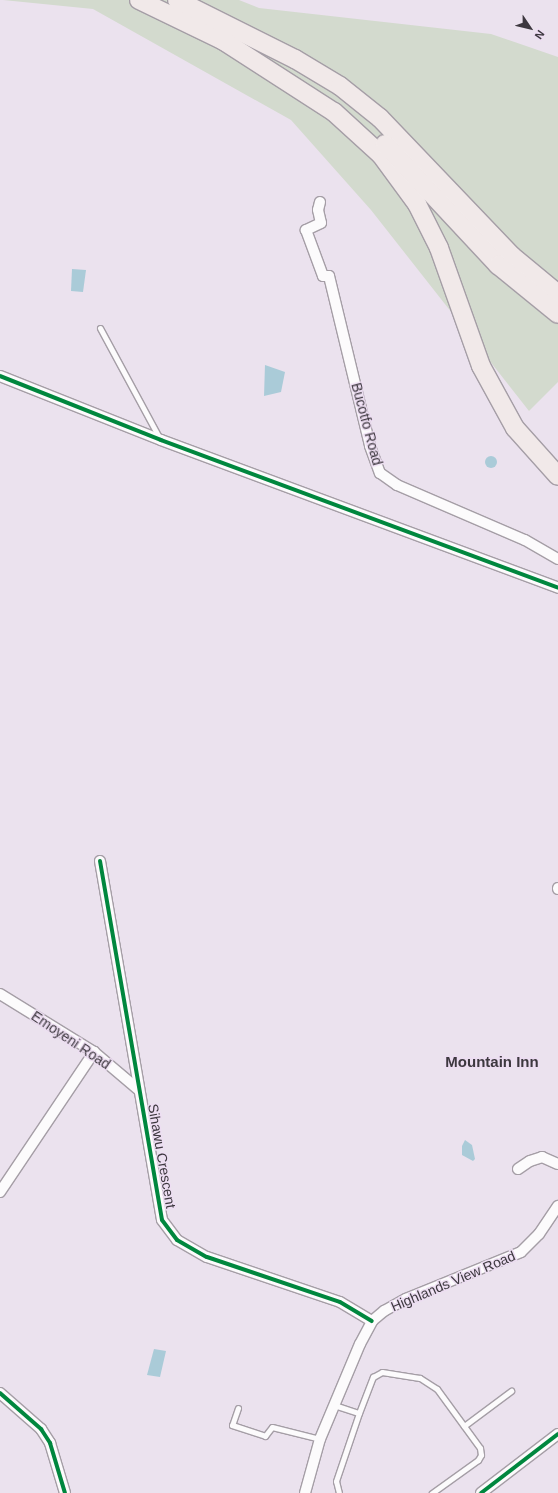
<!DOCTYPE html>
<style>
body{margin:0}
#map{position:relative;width:558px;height:1493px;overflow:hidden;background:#ebe2ee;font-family:Arial,sans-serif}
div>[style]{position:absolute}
.green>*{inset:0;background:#d3dace}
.water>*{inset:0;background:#aacbd8}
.round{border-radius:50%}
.roads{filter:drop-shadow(1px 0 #a59ea6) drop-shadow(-1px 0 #a59ea6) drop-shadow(0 1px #a59ea6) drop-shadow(0 -1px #a59ea6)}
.lane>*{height:5px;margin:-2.5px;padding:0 2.5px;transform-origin:2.5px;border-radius:2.5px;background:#fcfbfc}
.street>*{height:10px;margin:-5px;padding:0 5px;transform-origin:5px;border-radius:5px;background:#fcfbfc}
.highway>*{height:18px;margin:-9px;padding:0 9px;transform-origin:9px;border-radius:9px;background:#f1e9e9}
.cycleway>*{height:4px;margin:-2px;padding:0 2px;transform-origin:2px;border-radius:2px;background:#00873e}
span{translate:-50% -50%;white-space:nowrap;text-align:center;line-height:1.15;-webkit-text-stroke:3px #eddef2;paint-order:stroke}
.street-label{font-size:14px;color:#3d383f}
.neighbourhood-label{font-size:15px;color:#3d383f;font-weight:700}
.north{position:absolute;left:510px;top:8px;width:40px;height:40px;-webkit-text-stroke:3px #eddef2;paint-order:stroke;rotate:125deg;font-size:11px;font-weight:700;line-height:16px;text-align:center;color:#3d383f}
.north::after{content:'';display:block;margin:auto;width:14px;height:18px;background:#3d383f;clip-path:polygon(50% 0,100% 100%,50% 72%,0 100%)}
</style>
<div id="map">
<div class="green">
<i style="clip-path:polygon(3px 0,239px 0,259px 8px,491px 34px,558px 57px,558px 382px,529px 411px,371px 210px,291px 120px,93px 9px)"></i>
</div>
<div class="water">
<i style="clip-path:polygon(72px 269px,86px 270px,83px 292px,71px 291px)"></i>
<i style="clip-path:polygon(265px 365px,285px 372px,281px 392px,264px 396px)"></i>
<i class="round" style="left:485px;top:456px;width:12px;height:12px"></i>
<i style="clip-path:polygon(465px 1140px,472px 1145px,475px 1159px,473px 1161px,462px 1155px,462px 1146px)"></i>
<i style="clip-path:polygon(154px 1349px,166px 1351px,160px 1377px,147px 1375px)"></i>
</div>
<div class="roads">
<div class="lane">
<i style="left:100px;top:328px;width:126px;rotate:61.6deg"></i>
<i style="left:334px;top:1405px;width:26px;rotate:18deg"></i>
<i style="left:238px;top:1408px;width:18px;rotate:109deg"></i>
<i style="left:232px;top:1425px;width:35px;rotate:18deg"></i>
<i style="left:265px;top:1436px;width:11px;rotate:-52deg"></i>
<i style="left:272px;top:1427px;width:49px;rotate:14deg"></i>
<i style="left:464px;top:1426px;width:59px;rotate:-36.7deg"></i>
<i style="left:339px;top:1493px;width:12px;rotate:-104deg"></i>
<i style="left:336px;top:1481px;width:72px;rotate:-71.3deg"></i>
<i style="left:359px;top:1413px;width:39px;rotate:-69deg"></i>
<i style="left:373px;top:1377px;width:10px;rotate:-29deg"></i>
<i style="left:382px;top:1372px;width:38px;rotate:9deg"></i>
<i style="left:420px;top:1378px;width:20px;rotate:33deg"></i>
<i style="left:437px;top:1389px;width:73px;rotate:53.9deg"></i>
<i style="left:480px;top:1448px;width:7px;rotate:82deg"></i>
<i style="left:481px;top:1455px;width:6px;rotate:121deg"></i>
<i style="left:478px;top:1460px;width:57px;rotate:144.3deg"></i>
</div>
<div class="street">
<i style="left:320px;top:202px;width:8px;rotate:104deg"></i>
<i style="left:318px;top:210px;width:13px;rotate:77deg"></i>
<i style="left:321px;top:223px;width:17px;rotate:155deg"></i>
<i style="left:306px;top:230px;width:49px;rotate:69.7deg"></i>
<i style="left:323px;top:276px;width:6px"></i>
<i style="left:329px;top:276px;width:175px;rotate:76.4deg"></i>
<i style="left:370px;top:446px;width:29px;rotate:70deg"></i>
<i style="left:380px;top:473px;width:21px;rotate:35deg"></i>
<i style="left:397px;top:485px;width:139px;rotate:23.3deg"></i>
<i style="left:525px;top:540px;width:38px;rotate:30deg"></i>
<i style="left:0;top:376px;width:173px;rotate:21.7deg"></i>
<i style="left:161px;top:440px;width:424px;rotate:20.4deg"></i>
<i style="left:100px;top:861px;width:364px;rotate:80.2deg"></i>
<i style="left:162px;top:1220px;width:25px;rotate:53deg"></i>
<i style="left:177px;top:1240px;width:34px;rotate:30deg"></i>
<i style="left:207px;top:1257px;width:140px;rotate:18.7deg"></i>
<i style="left:340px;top:1302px;width:37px;rotate:31deg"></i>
<i style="left:558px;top:888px;width:1px;rotate:90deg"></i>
<i style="left:0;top:994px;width:110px;rotate:31.7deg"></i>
<i style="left:94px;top:1052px;width:59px;rotate:40.2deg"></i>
<i style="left:518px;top:1169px;width:14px;rotate:-34deg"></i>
<i style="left:530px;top:1161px;width:13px;rotate:-18deg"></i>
<i style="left:542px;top:1157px;width:17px;rotate:24deg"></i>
<i style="left:0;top:1192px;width:169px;rotate:-56.1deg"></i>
<i style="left:0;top:1393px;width:55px;rotate:41.3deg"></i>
<i style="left:41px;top:1429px;width:17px;rotate:57deg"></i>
<i style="left:50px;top:1443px;width:52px;rotate:73.3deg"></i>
<i style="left:305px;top:1493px;width:56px;rotate:-74.5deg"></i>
<i style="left:320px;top:1439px;width:103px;rotate:-67.2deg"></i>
<i style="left:360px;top:1344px;width:26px;rotate:-62deg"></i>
<i style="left:372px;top:1321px;width:16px;rotate:-40deg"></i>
<i style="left:384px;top:1311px;width:25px;rotate:-29deg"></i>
<i style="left:406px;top:1299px;width:124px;rotate:-22.2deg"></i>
<i style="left:521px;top:1252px;width:25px;rotate:-45deg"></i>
<i style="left:539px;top:1234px;width:34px;rotate:-56deg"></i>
<i style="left:481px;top:1493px;width:97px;rotate:-37.5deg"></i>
</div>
<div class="highway">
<i style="left:139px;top:0;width:101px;rotate:25.8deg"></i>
<i style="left:177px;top:0;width:132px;rotate:26.6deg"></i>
<i style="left:295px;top:59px;width:52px;rotate:31deg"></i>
<i style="left:340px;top:86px;width:51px;rotate:38.7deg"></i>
<i style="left:380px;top:118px;width:191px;rotate:46.3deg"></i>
<i style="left:512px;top:256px;width:60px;rotate:39.6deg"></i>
<i style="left:219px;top:38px;width:137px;rotate:32.8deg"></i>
<i style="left:334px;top:112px;width:64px;rotate:42.5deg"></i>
<i style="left:381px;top:155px;width:61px;rotate:53.7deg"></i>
<i style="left:417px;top:204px;width:49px;rotate:63.4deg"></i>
<i style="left:439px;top:248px;width:125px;rotate:70.4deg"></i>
<i style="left:481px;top:366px;width:71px;rotate:61.3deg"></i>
<i style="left:515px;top:428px;width:64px;rotate:48.1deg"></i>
<i style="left:385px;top:144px;width:166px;rotate:47deg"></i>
<i style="left:498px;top:265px;width:77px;rotate:39.2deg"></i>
</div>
</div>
<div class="cycleway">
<i style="left:0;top:376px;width:173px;rotate:21.7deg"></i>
<i style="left:161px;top:440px;width:424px;rotate:20.4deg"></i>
<i style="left:100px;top:861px;width:364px;rotate:80.2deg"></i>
<i style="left:162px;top:1220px;width:25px;rotate:53deg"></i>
<i style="left:177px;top:1240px;width:34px;rotate:30deg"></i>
<i style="left:207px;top:1257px;width:140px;rotate:18.7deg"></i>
<i style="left:340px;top:1302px;width:37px;rotate:31deg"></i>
<i style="left:0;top:1393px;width:55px;rotate:41.3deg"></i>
<i style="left:41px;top:1429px;width:17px;rotate:57deg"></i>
<i style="left:50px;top:1443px;width:52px;rotate:73.3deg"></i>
<i style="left:481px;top:1493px;width:97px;rotate:-37.5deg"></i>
</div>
<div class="street-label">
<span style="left:367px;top:424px;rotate:75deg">Bucotfo Road</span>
<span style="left:71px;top:1040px;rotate:34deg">Emoyeni Road</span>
<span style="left:162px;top:1156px;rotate:80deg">Sihawu Crescent</span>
<span style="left:453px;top:1281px;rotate:-23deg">Highlands View Road</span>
</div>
<div class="neighbourhood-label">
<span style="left:492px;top:1062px">Mountain Inn</span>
</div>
<div class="north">N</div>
</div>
